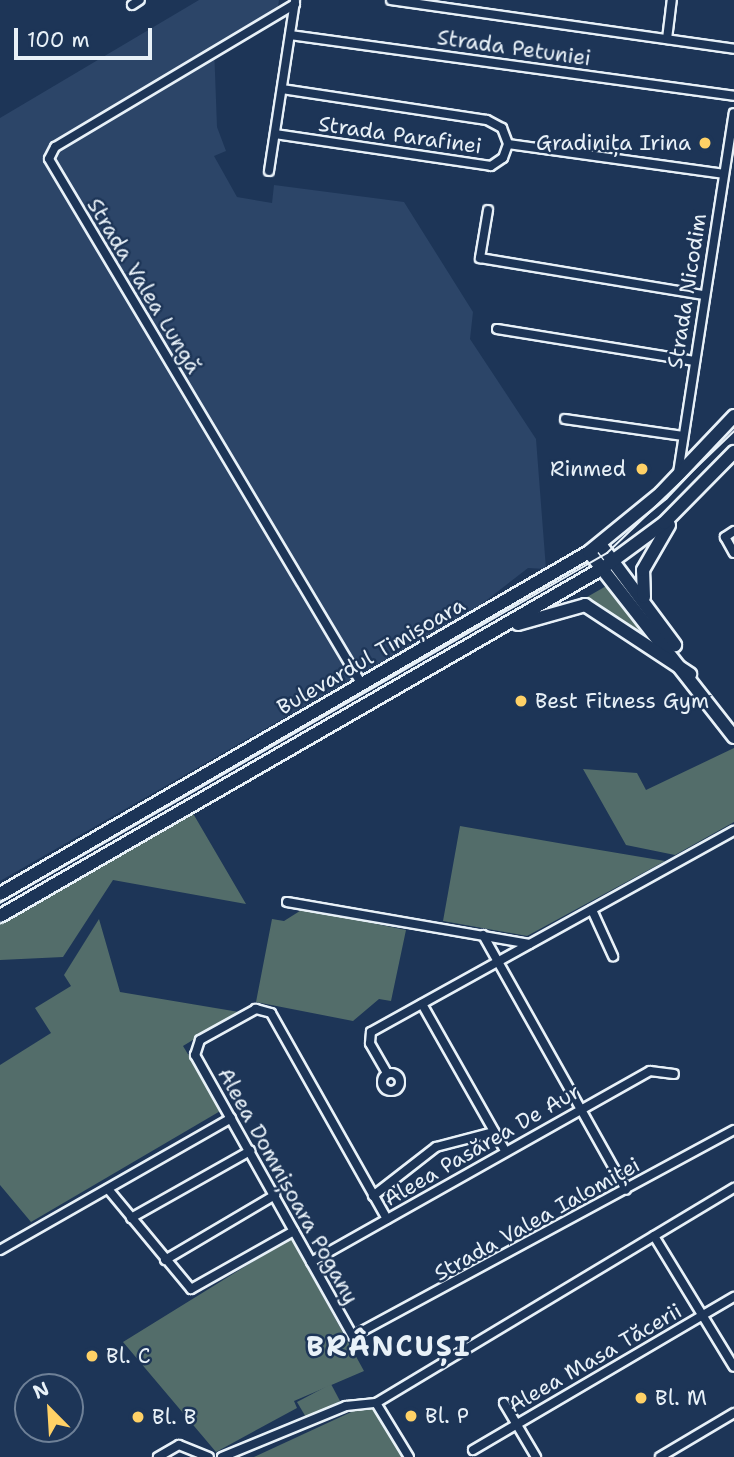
<!DOCTYPE html>
<meta charset="utf-8">
<style>
body{margin:0}
#map{position:relative;width:734px;height:1457px;overflow:hidden;background:#1d3557;font-family:"Shantell Sans",sans-serif}
div>[style]{position:absolute}
.built>*{inset:0;background:#2c4568}
.green>*{inset:0;background:#536d6a}
.roads{filter:drop-shadow(2px 0 #e8f1f8) drop-shadow(-2px 0 #e8f1f8) drop-shadow(0 2px #e8f1f8) drop-shadow(0 -2px #e8f1f8)}
.minor>*{height:8px;margin:-4px;padding:0 4px;transform-origin:4px;border-radius:4px;background:#1d3557}
.minor>.ring{margin:-4px;padding:0;box-sizing:content-box;background:none;border:8px solid #1d3557;border-radius:50%}
.secondary>*{height:12px;margin:-6px;padding:0 6px;transform-origin:6px;border-radius:6px;background:#1d3557}
.tram>*{height:2px;margin:-1px;padding:0 1px;transform-origin:1px;border-radius:1px;background:#e8f1f8}
.dots>*{width:19px;height:19px;translate:-50% -50%;box-sizing:border-box;border:4px solid #1d3557;border-radius:50%}
span{translate:-50% -50%;white-space:nowrap;text-align:center;line-height:1.15;-webkit-text-stroke:5px #1d3557;paint-order:stroke}
.street-label{font-size:21px;color:#e8f1f8}
.poi-label{font-size:21px;color:#e8f1f8}
.right{translate:-100% -50%;text-align:right}
.left{translate:0 -50%;text-align:left}
.district-label{font-size:28px;color:#e8f1f8;font-weight:700;letter-spacing:2px}
.north{position:absolute;left:14px;top:1373px;width:70px;height:70px;box-sizing:border-box;background:#1d3557;border:2px solid #6e8097;border-radius:50%;rotate:336deg;font-size:19px;font-weight:700;line-height:28px;text-align:center;color:#e8f1f8}
.north::after{content:'';display:block;margin:auto;width:24px;height:32px;background:#ffd166;clip-path:polygon(50% 0,100% 100%,50% 72%,0 100%)}
.scale{position:absolute;left:14px;top:28px;width:138px;height:32px;box-sizing:border-box;border:4px solid #e8f1f8;border-top:0;padding-left:9px;font-size:21px;line-height:24px;white-space:nowrap;color:#e8f1f8;-webkit-text-stroke:5px #1d3557;paint-order:stroke}
</style>
<div id="map">
<div class="built">
<i style="clip-path:polygon(199px 0,279px 0,278px 7px,214px 46px,217px 127px,226px 151px,214px 156px,237px 197px,272px 203px,274px 185px,404px 202px,473px 312px,470px 339px,536px 439px,546px 569px,528px 568px,479px 606px,0 881px,0 118px)"></i>
</div>
<div class="green">
<i style="clip-path:polygon(608px 585px,652px 641px,587px 597px)"></i>
<i style="clip-path:polygon(734px 748px,734px 822px,675px 855px,626px 845px,583px 769px,637px 773px,646px 790px)"></i>
<i style="clip-path:polygon(191px 810px,246px 904px,113px 880px,63px 957px,0 960px,0 923px)"></i>
<i style="clip-path:polygon(460px 826px,564px 844px,665px 861px,527px 936px,443px 921px)"></i>
<i style="clip-path:polygon(303px 909px,406px 930px,391px 1001px,379px 999px,353px 1021px,256px 1002px,272px 919px,284px 921px)"></i>
<i style="clip-path:polygon(99px 919px,120px 992px,239px 1012px,183px 1046px,222px 1110px,31px 1222px,0 1185px,0 1065px,51px 1033px,35px 1008px,71px 986px,64px 975px)"></i>
<i style="clip-path:polygon(291px 1238px,364px 1371px,294px 1401px,297px 1408px,216px 1452px,123px 1342px)"></i>
<i style="clip-path:polygon(331px 1384px,340px 1401px,307px 1419px,297px 1402px)"></i>
<i style="clip-path:polygon(362px 1407px,373px 1407px,404px 1457px,254px 1457px)"></i>
</div>
<div class="roads">
<div class="minor">
<i style="left:391px;top:0;width:346px;rotate:8.1deg"></i>
<i style="left:295px;top:4px;width:279px;rotate:149.2deg"></i>
<i style="left:55px;top:147px;width:13px;rotate:117deg"></i>
<i style="left:49px;top:159px;width:610px;rotate:59.23deg"></i>
<i style="left:132px;top:5px;width:9px;rotate:-32deg"></i>
<i style="left:290px;top:35px;width:448px;rotate:7.8deg"></i>
<i style="left:667px;top:39px;width:39px;rotate:-83deg"></i>
<i style="left:282px;top:89px;width:207px;rotate:8.6deg"></i>
<i style="left:487px;top:120px;width:17px;rotate:28deg"></i>
<i style="left:502px;top:128px;width:17px;rotate:69deg"></i>
<i style="left:275px;top:134px;width:218px;rotate:8.4deg"></i>
<i style="left:491px;top:166px;width:14px;rotate:-34deg"></i>
<i style="left:503px;top:158px;width:15px;rotate:-70deg"></i>
<i style="left:508px;top:144px;width:217px;rotate:7.9deg"></i>
<i style="left:269px;top:171px;width:172px;rotate:-81.3deg"></i>
<i style="left:488px;top:210px;width:49px;rotate:99.5deg"></i>
<i style="left:480px;top:258px;width:227px;rotate:9.4deg"></i>
<i style="left:497px;top:329px;width:200px;rotate:9.2deg"></i>
<i style="left:565px;top:419px;width:119px;rotate:8.2deg"></i>
<i style="left:678px;top:473px;width:364px;rotate:-81.2deg"></i>
<i style="left:734px;top:531px;width:11px;rotate:146deg"></i>
<i style="left:725px;top:537px;width:18px;rotate:61deg"></i>
<i style="left:287px;top:902px;width:246px;rotate:9.8deg"></i>
<i style="left:592px;top:910px;width:51px;rotate:65.5deg"></i>
<i style="left:483px;top:935px;width:292px;rotate:60.7deg"></i>
<i style="left:422px;top:1004px;width:169px;rotate:60.5deg"></i>
<i class="ring" style="left:382px;top:1073px;width:10px;height:10px"></i>
<i style="left:387px;top:1073px;width:34px;rotate:-120deg"></i>
<i style="left:370px;top:1043px;width:11px;rotate:-85deg"></i>
<i style="left:371px;top:1032px;width:415px;rotate:-29deg"></i>
<i style="left:108px;top:1189px;width:130px;rotate:50.3deg"></i>
<i style="left:191px;top:1289px;width:118px;rotate:-29.4deg"></i>
<i style="left:373px;top:1196px;width:80px;rotate:-37.9deg"></i>
<i style="left:436px;top:1147px;width:60px;rotate:-14.5deg"></i>
<i style="left:131px;top:1218px;width:137px;rotate:-29.4deg"></i>
<i style="left:387px;top:1219px;width:236px;rotate:-119.4deg"></i>
<i style="left:271px;top:1013px;width:16px;rotate:-165deg"></i>
<i style="left:256px;top:1009px;width:64px;rotate:151deg"></i>
<i style="left:200px;top:1040px;width:16px;rotate:108deg"></i>
<i style="left:195px;top:1055px;width:322px;rotate:60.7deg"></i>
<i style="left:353px;top:1336px;width:433px;rotate:-28.4deg"></i>
<i style="left:654px;top:1236px;width:153px;rotate:58.6deg"></i>
<i style="left:0;top:1250px;width:266px;rotate:-29.7deg"></i>
<i style="left:165px;top:1260px;width:128px;rotate:-30.6deg"></i>
<i style="left:311px;top:1262px;width:389px;rotate:-29.4deg"></i>
<i style="left:650px;top:1071px;width:24px;rotate:7deg"></i>
<i style="left:376px;top:1403px;width:63px;rotate:58.6deg"></i>
<i style="left:504px;top:1403px;width:63px;rotate:59.3deg"></i>
<i style="left:473px;top:1450px;width:303px;rotate:-30.4deg"></i>
<i style="left:158px;top:1457px;width:24px;rotate:-30deg"></i>
<i style="left:179px;top:1445px;width:32px;rotate:22deg"></i>
<i style="left:222px;top:1457px;width:134px;rotate:-22.4deg"></i>
<i style="left:346px;top:1406px;width:30px;rotate:-6deg"></i>
<i style="left:376px;top:1403px;width:418px;rotate:-31deg"></i>
<i style="left:660px;top:1457px;width:86px;rotate:-30.7deg"></i>
</div>
<div class="secondary">
<i style="left:600px;top:544px;width:126px;rotate:53.4deg"></i>
<i style="left:589px;top:552px;width:235px;rotate:51.9deg"></i>
<i style="left:644px;top:597px;width:27px;rotate:-92deg"></i>
<i style="left:643px;top:570px;width:52px;rotate:-60deg"></i>
<i style="left:518px;top:624px;width:70px;rotate:-15.8deg"></i>
<i style="left:585px;top:605px;width:126px;rotate:33.3deg"></i>
<i style="left:0;top:894px;width:681px;rotate:-30.14deg"></i>
<i style="left:589px;top:552px;width:93px;rotate:-39.3deg"></i>
<i style="left:661px;top:493px;width:106px;rotate:-46.5deg"></i>
<i style="left:0;top:916px;width:696px;rotate:-29.99deg"></i>
<i style="left:603px;top:568px;width:76px;rotate:-36.4deg"></i>
<i style="left:664px;top:523px;width:100px;rotate:-45.4deg"></i>
</div>
</div>
<div class="tram">
<i style="left:0;top:903px;width:701px;rotate:-29.97deg"></i>
<i style="left:607px;top:553px;width:176px;rotate:-43.8deg"></i>
</div>
<div class="dots">
<i style="left:705px;top:143px;background:#ffd166"></i>
<i style="left:642px;top:469px;background:#ffd166"></i>
<i style="left:521px;top:701px;background:#ffd166"></i>
<i style="left:92px;top:1356px;background:#ffd166"></i>
<i style="left:641px;top:1398px;background:#ffd166"></i>
<i style="left:411px;top:1416px;background:#ffd166"></i>
<i style="left:138px;top:1417px;background:#ffd166"></i>
</div>
<div class="street-label">
<span style="left:514px;top:48px;rotate:8deg">Strada Petuniei</span>
<span style="left:400px;top:135px;rotate:8deg">Strada Parafinei</span>
<span style="left:144px;top:286px;rotate:59deg">Strada Valea Lungă</span>
<span style="left:687px;top:291px;rotate:-81deg">Strada Nicodim</span>
<span style="left:371px;top:656px;rotate:-30deg">Bulevardul Timișoara</span>
<span style="left:482px;top:1145px;rotate:-30deg">Aleea Pasărea De Aur</span>
<span style="left:288px;top:1186px;rotate:61deg">Aleea Domnișoara Pogany</span>
<span style="left:537px;top:1219px;rotate:-29deg">Strada Valea Ialomiței</span>
<span style="left:595px;top:1358px;rotate:-30deg">Aleea Masa Tăcerii</span>
</div>
<div class="poi-label">
<span class="right" style="left:691px;top:143px">Gradinița Irina</span>
<span class="right" style="left:626px;top:469px">Rinmed</span>
<span class="left" style="left:535px;top:701px">Best Fitness Gym</span>
<span class="left" style="left:106px;top:1356px">Bl. C</span>
<span class="left" style="left:655px;top:1398px">Bl. M</span>
<span class="left" style="left:425px;top:1416px">Bl. P</span>
<span class="left" style="left:152px;top:1417px">Bl. B</span>
</div>
<div class="district-label">
<span style="left:389px;top:1346px">BRÂNCUȘI</span>
</div>
<div class="north">N</div>
<div class="scale">100 m</div>
</div>
